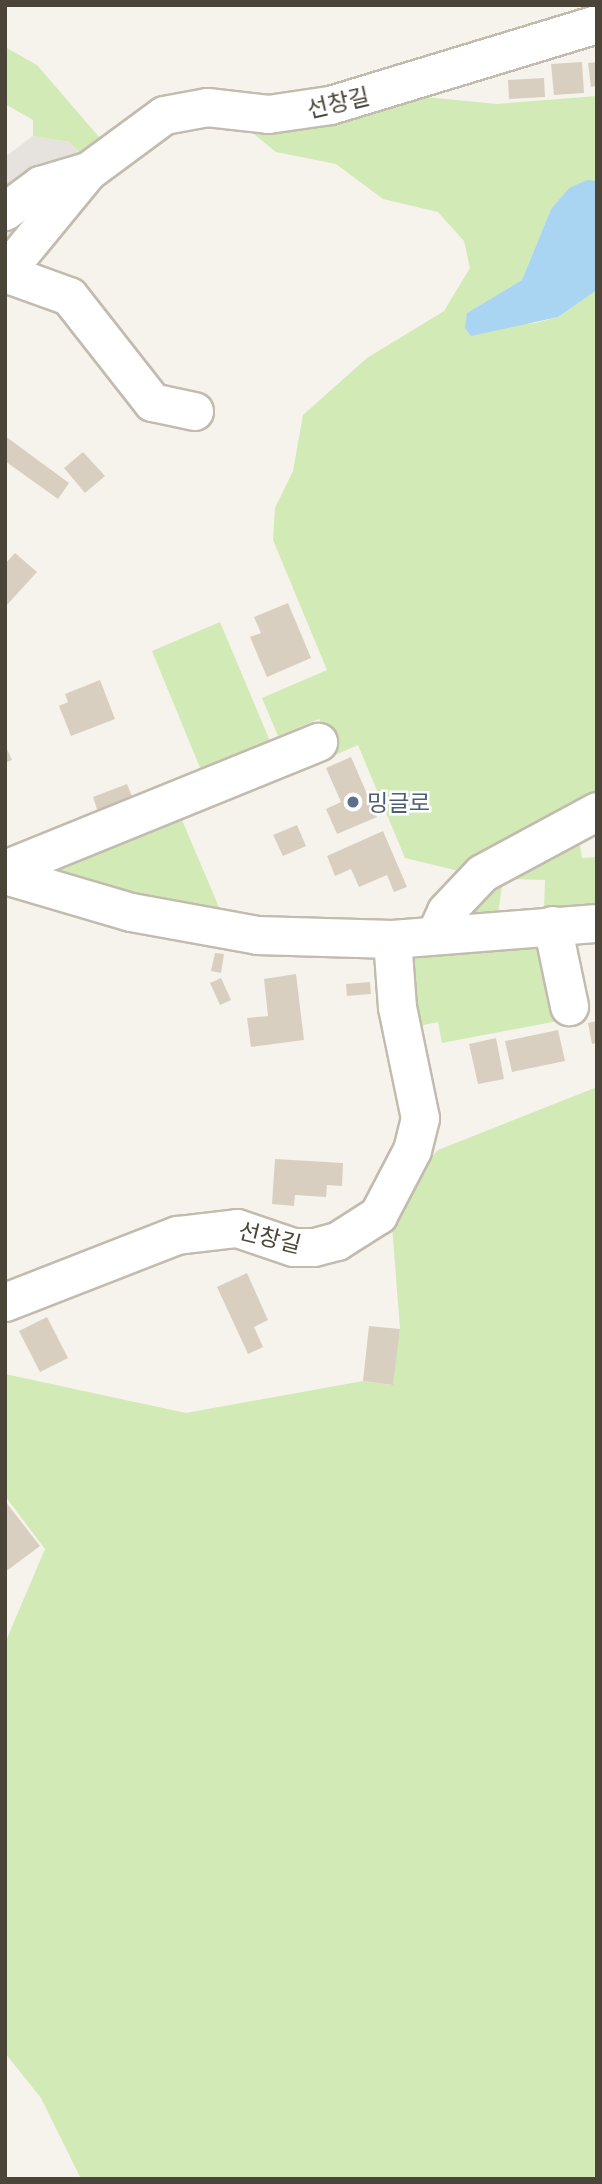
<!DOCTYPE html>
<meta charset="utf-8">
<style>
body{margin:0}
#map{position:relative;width:602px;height:2184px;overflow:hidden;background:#f6f3ec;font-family:"Golos Text","Noto Sans KR",sans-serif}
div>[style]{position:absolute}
.industrial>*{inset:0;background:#e6e2dd}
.green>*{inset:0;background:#d2eab5}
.water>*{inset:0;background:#a9d4f2}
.building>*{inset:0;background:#d8cfc1}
.roads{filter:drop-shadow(2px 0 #c2bbae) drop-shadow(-2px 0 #c2bbae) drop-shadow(0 2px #c2bbae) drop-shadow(0 -2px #c2bbae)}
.minor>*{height:37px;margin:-18.5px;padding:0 18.5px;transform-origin:18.5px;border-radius:18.5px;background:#fff}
.dots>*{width:19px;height:19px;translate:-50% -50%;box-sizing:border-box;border:4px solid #fff;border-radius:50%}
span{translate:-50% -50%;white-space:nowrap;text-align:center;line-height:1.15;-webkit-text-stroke:5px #fff;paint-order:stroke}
.street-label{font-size:23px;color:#4b4439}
.service-label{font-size:23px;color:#4e5e75}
.left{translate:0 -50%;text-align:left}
.frame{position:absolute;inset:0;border:7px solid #4b4439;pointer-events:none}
</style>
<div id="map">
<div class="industrial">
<i style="clip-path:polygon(33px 136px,69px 142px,88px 160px,5px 256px,5px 157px)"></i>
</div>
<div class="green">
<i style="clip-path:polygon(5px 47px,37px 65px,106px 145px,88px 160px,69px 142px,33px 136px,33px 120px,5px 104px)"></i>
<i style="clip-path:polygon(395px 94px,497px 104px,597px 96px,597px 181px,569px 188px,551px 209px,522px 280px,467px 313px,501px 326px,535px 323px,558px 317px,597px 290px,597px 804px,479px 867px,459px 871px,405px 858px,358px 745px,335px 755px,319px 719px,278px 736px,262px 698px,327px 670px,273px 540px,275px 508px,293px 471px,303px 415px,367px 358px,444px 311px,470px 268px,464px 241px,438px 212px,383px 199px,336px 164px,276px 152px,254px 134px,248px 120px)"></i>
<i style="clip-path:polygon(220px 622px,272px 746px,203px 775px,152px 651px)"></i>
<i style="clip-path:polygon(179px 813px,224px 919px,161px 907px,40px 867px)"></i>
<i style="clip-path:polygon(579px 839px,582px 858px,597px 857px,597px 910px,544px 909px,545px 880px,503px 879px,498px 914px,446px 921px,469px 890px)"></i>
<i style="clip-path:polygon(543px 940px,563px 1020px,442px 1043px,438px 1022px,415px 1027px,406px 969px,414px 959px)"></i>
<i style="clip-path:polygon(597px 1087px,597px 2179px,81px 2179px,41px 2098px,5px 2053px,5px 1643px,45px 1549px,5px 1496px,5px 1374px,186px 1413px,363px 1381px,392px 1385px,400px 1329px,391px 1213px,408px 1182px,438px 1150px)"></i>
</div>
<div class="water">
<i style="clip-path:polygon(587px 180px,597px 181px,597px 290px,558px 317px,471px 336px,465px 328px,467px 313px,522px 280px,551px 209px,569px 188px)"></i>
</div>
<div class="building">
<i style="clip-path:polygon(582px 62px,584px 93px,554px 95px,551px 64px)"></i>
<i style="clip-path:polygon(597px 62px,597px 86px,591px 87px,588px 63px)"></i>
<i style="clip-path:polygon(544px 78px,545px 97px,509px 99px,508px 80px)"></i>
<i style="clip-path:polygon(5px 436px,69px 483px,58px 499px,5px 461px)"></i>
<i style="clip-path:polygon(83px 452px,105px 476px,85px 493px,64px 468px)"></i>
<i style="clip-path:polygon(15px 553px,37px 572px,5px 607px,5px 564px)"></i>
<i style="clip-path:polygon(288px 603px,311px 658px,267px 677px,250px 637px,261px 633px,254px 617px)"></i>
<i style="clip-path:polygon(100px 680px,115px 719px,71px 736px,59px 706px,68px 702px,65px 694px)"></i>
<i style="clip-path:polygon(5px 745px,12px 760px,5px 763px)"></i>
<i style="clip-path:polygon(351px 757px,377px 817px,337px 834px,326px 809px,341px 802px,326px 768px)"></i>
<i style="clip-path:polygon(127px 784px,135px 804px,100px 818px,93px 797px)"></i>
<i style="clip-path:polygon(297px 825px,306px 846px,283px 856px,273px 835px)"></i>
<i style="clip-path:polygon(383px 831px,407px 887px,394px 892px,387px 875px,359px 887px,351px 869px,335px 876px,327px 856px)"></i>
<i style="clip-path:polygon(215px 953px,224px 954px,221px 973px,211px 971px)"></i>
<i style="clip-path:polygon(296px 974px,304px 1040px,251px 1047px,247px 1018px,268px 1016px,264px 979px)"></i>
<i style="clip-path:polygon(221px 978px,231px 1000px,220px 1005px,210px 983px)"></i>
<i style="clip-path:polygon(370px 982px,371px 994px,347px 996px,346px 984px)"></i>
<i style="clip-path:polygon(597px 1021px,597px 1043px,592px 1044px,588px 1023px)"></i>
<i style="clip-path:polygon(558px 1030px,565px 1061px,512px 1072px,505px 1041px)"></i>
<i style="clip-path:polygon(496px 1038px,504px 1079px,478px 1084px,469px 1044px)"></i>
<i style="clip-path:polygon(275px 1159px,343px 1163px,342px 1186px,327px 1185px,326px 1197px,295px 1195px,294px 1206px,272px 1204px)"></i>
<i style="clip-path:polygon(247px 1273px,268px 1320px,254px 1327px,263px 1347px,248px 1354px,217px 1287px)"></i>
<i style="clip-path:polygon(47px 1317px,68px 1358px,40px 1372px,19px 1331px)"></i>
<i style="clip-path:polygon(369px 1326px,400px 1329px,393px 1385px,363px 1381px)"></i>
<i style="clip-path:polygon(5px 1501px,40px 1546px,5px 1572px)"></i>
</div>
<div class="roads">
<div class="minor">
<i style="left:5px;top:211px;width:44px;rotate:-36.6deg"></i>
<i style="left:40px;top:185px;width:49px;rotate:-16.6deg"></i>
<i style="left:5px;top:272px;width:131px;rotate:-50.6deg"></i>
<i style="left:88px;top:171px;width:94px;rotate:-36.4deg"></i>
<i style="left:164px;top:115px;width:44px;rotate:-10.5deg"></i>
<i style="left:207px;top:107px;width:61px;rotate:6.5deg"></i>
<i style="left:268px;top:114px;width:63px;rotate:-8.3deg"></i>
<i style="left:330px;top:105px;width:279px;rotate:-16.9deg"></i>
<i style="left:5px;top:273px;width:68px;rotate:19.8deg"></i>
<i style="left:69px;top:296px;width:135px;rotate:51.9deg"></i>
<i style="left:152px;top:402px;width:43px;rotate:12.1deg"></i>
<i style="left:5px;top:869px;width:338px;rotate:-22.1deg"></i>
<i style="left:5px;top:875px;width:131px;rotate:16.4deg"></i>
<i style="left:131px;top:912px;width:128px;rotate:10.3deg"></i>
<i style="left:257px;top:935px;width:135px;rotate:1.7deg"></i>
<i style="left:392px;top:939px;width:206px;rotate:-4.5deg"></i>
<i style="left:552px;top:925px;width:83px;rotate:78.1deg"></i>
<i style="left:435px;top:935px;width:26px;rotate:-65deg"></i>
<i style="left:446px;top:911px;width:52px;rotate:-46.5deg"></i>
<i style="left:482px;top:873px;width:131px;rotate:-28.3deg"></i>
<i style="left:5px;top:1302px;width:185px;rotate:-21.3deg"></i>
<i style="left:177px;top:1235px;width:60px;rotate:-6.7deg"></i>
<i style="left:237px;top:1228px;width:59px;rotate:18.7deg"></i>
<i style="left:293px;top:1247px;width:21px"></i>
<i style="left:314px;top:1247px;width:24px;rotate:-15deg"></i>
<i style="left:337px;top:1241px;width:49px;rotate:-32.4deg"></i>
<i style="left:378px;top:1215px;width:73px;rotate:-62.4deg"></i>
<i style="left:412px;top:1150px;width:33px;rotate:-76deg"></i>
<i style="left:420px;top:1118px;width:113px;rotate:-101.7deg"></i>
<i style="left:397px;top:1007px;width:68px;rotate:-94.2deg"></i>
</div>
</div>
<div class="dots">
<i style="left:353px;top:802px;background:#5c6f8a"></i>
</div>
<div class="street-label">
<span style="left:338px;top:102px;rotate:-13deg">선창길</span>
<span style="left:270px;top:1237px;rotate:14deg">선창길</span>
</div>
<div class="service-label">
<span class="left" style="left:367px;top:802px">밍글로</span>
</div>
<div class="frame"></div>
</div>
